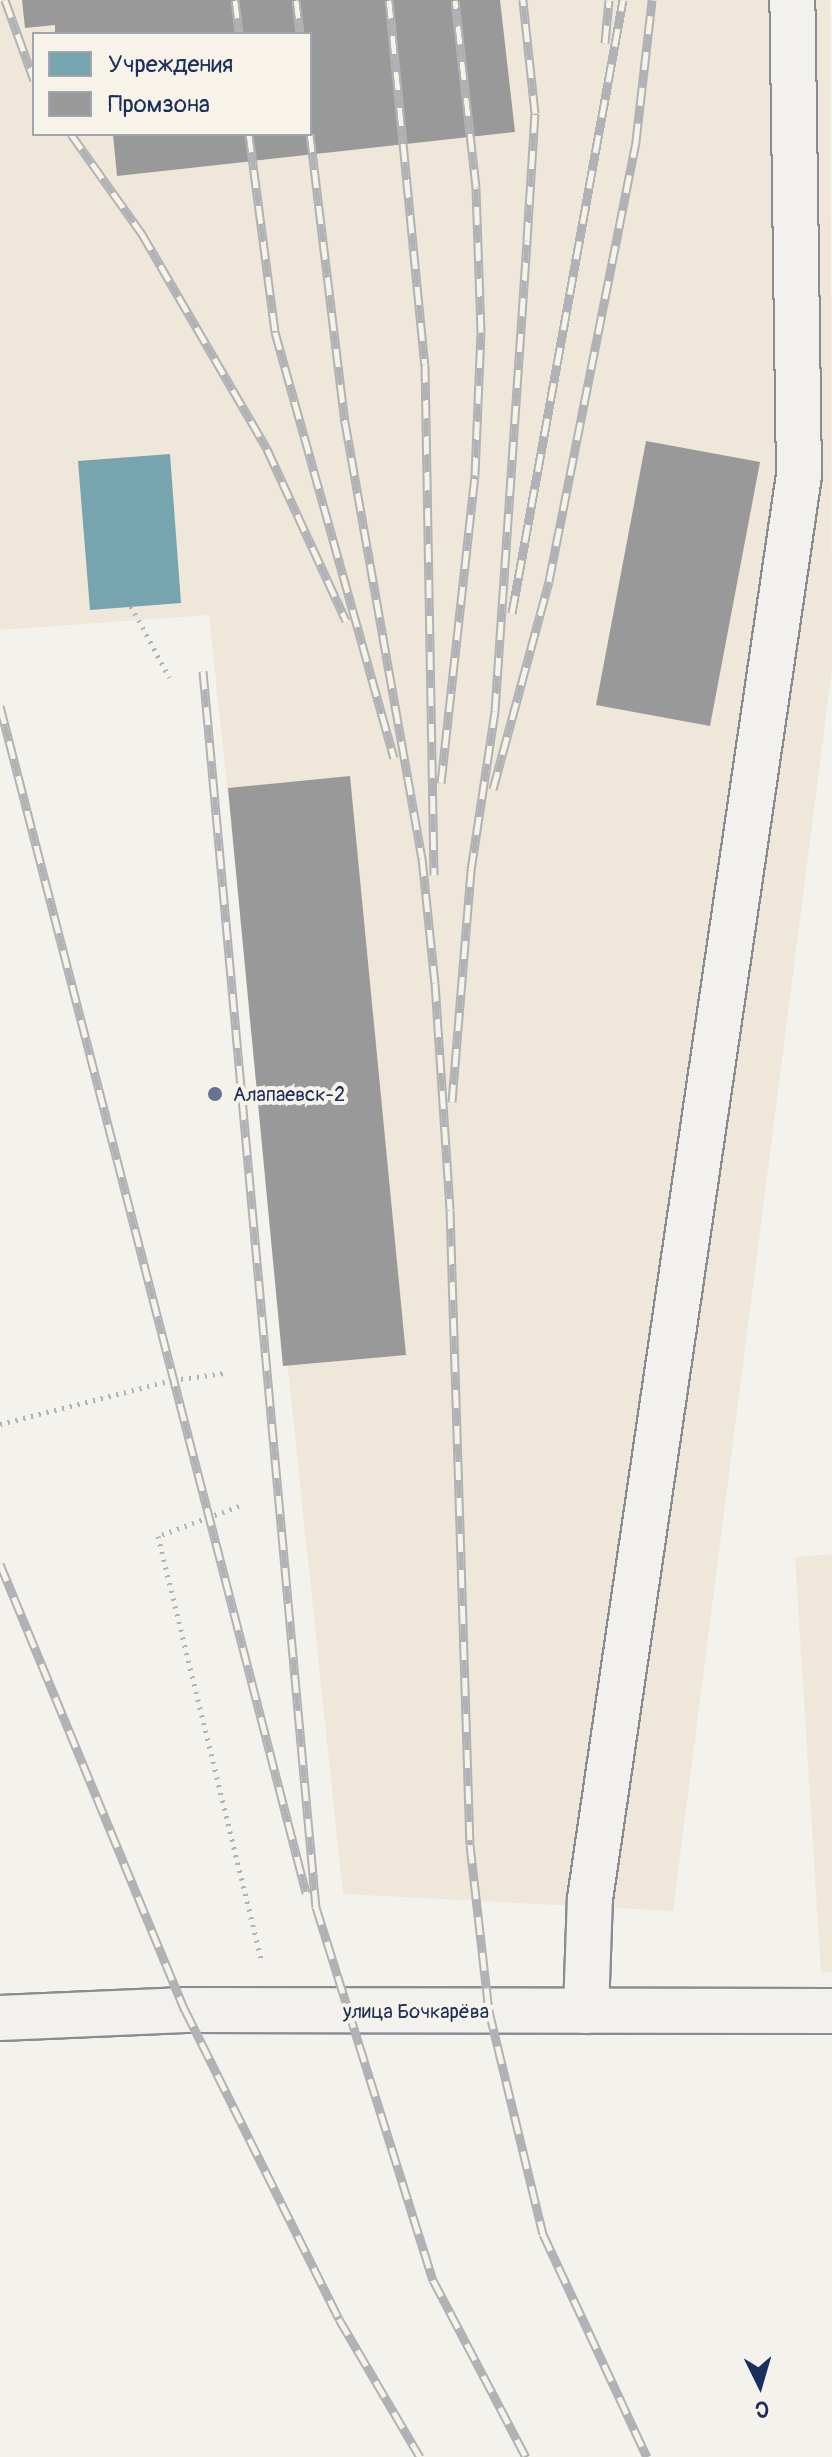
<!DOCTYPE html>
<meta charset="utf-8">
<style>
body{margin:0}
#map{position:relative;width:832px;height:2457px;overflow:hidden;background:#f4f2ec;font-family:Pangolin,sans-serif}
div>[style]{position:absolute}
.built>*{inset:0;background:#efe7d9}
.public>*{inset:0;background:#76a5af}
.industry>*{inset:0;background:#999}
.path>*{height:5px;margin-top:-2.5px;transform-origin:0;background:repeating-linear-gradient(90deg,#b1b2b5 0 2px,transparent 0 8px)}
.roads{filter:drop-shadow(2px 0 #898c92) drop-shadow(-2px 0 #898c92) drop-shadow(0 2px #898c92) drop-shadow(0 -2px #898c92)}
.minor>*{height:44px;margin:-22px;padding:0 22px;transform-origin:22px;border-radius:22px;background:#f2f1ed}
.rail>*{height:9px;margin-top:-4.5px;transform-origin:0;background:repeating-linear-gradient(90deg,#f7f3e8 0 18px,#b1b2b5 0 36px);box-sizing:border-box;border-block:2px solid #b1b2b5}
.dots>*{width:22px;height:22px;translate:-50% -50%;box-sizing:border-box;border:4px solid #f7f3e8;border-radius:50%}
span{translate:-50% -50%;white-space:nowrap;text-align:center;line-height:1.15;-webkit-text-stroke:8px #f7f3e8;paint-order:stroke}
.poi-label{font-size:20px;color:#1b2f5e}
.left{translate:0 -50%;text-align:left}
.street-label{font-size:20px;color:#1b2f5e}
.legend{position:absolute;left:32px;top:32px;width:280px;height:104px;box-sizing:border-box;background:#f7f3e8;border:2px solid #9fa5b1;margin:0;padding:10px 14px;list-style:none;font-size:24px;color:#1b2f5e}
.legend li{display:flex;align-items:center;gap:16px;height:40px}
.legend b{width:40px;border:2px solid #9fa5b1}
.north{position:absolute;left:720px;top:2345px;width:80px;height:80px;-webkit-text-stroke:6px #f7f3e8;paint-order:stroke;rotate:175deg;font-size:22px;font-weight:700;line-height:32px;text-align:center;color:#1b2f5e}
.north::after{content:'';display:block;margin:auto;width:28px;height:36px;background:#1b2f5e;clip-path:polygon(50% 0,100% 100%,50% 72%,0 100%)}
</style>
<div id="map">
<div class="built">
<i style="clip-path:polygon(evenodd,0 0,830px 0,832px 669px,673px 1911px,343px 1894px,209px 615px,0 630px,0 0,34px 34px,310px 34px,310px 134px,34px 134px,34px 34px)"></i>
<i style="clip-path:polygon(832px 1554px,832px 1972px,821px 1973px,795px 1557px)"></i>
</div>
<div class="public">
<i style="clip-path:polygon(170px 454px,181px 603px,90px 610px,78px 461px)"></i>
</div>
<div class="industry">
<i style="clip-path:polygon(22px 0,500px 0,515px 132px,117px 176px,113px 134px,310px 134px,310px 34px,55px 34px,55px 25px,25px 28px)"></i>
<i style="clip-path:polygon(646px 441px,760px 462px,710px 726px,596px 705px)"></i>
<i style="clip-path:polygon(350px 776px,406px 1355px,283px 1366px,228px 788px)"></i>
</div>
<div class="path">
<i style="left:131px;top:606px;width:81px;rotate:61.8deg"></i>
<i style="left:0;top:1424px;width:179px;rotate:-14.3deg"></i>
<i style="left:173px;top:1380px;width:52px;rotate:-7.7deg"></i>
<i style="left:239px;top:1506px;width:86px;rotate:159.7deg"></i>
<i style="left:158px;top:1536px;width:435px;rotate:76.3deg"></i>
</div>
<div class="roads">
<div class="minor">
<i style="left:586px;top:2011px;width:112px;rotate:-88deg"></i>
<i style="left:590px;top:1899px;width:1439px;rotate:-81.65deg"></i>
<i style="left:799px;top:475px;width:475px;rotate:-90.8deg"></i>
<i style="left:0;top:2018px;width:185px;rotate:-2.5deg"></i>
<i style="left:185px;top:2010px;width:647px;rotate:0.09deg"></i>
</div>
</div>
<div class="rail">
<i style="left:5px;top:0;width:85px;rotate:70.1deg"></i>
<i style="left:235px;top:0;width:34px;rotate:83deg"></i>
<i style="left:296px;top:0;width:34px;rotate:83deg"></i>
<i style="left:389px;top:0;width:366px;rotate:84.4deg"></i>
<i style="left:425px;top:364px;width:511px;rotate:88.99deg"></i>
<i style="left:605px;top:43px;width:43px;rotate:-84.7deg"></i>
<i style="left:71px;top:134px;width:123px;rotate:54.6deg"></i>
<i style="left:142px;top:234px;width:249px;rotate:59.8deg"></i>
<i style="left:267px;top:449px;width:189px;rotate:65.3deg"></i>
<i style="left:249px;top:134px;width:200px;rotate:82.5deg"></i>
<i style="left:275px;top:332px;width:442px;rotate:74.4deg"></i>
<i style="left:310px;top:134px;width:290px;rotate:83.1deg"></i>
<i style="left:345px;top:422px;width:443px;rotate:80deg"></i>
<i style="left:422px;top:858px;width:126px;rotate:84.1deg"></i>
<i style="left:435px;top:983px;width:227px;rotate:86.2deg"></i>
<i style="left:450px;top:1210px;width:635px;rotate:88.2deg"></i>
<i style="left:470px;top:1845px;width:167px;rotate:83.5deg"></i>
<i style="left:489px;top:2011px;width:229px;rotate:76.4deg"></i>
<i style="left:543px;top:2234px;width:246px;rotate:65deg"></i>
<i style="left:512px;top:613px;width:623px;rotate:-79.74deg"></i>
<i style="left:203px;top:671px;width:1241px;rotate:84.78deg"></i>
<i style="left:316px;top:1907px;width:391px;rotate:72.6deg"></i>
<i style="left:433px;top:2280px;width:200px;rotate:62.3deg"></i>
<i style="left:0;top:706px;width:1226px;rotate:75.54deg"></i>
<i style="left:441px;top:783px;width:310px;rotate:-83.7deg"></i>
<i style="left:475px;top:475px;width:143px;rotate:-87.6deg"></i>
<i style="left:481px;top:332px;width:145px;rotate:-92deg"></i>
<i style="left:476px;top:187px;width:188px;rotate:-96.4deg"></i>
<i style="left:493px;top:789px;width:215px;rotate:-74.9deg"></i>
<i style="left:549px;top:581px;width:449px;rotate:-78.8deg"></i>
<i style="left:636px;top:141px;width:142px;rotate:-83.5deg"></i>
<i style="left:452px;top:1102px;width:233px;rotate:-85.3deg"></i>
<i style="left:471px;top:870px;width:161px;rotate:-81.4deg"></i>
<i style="left:495px;top:711px;width:472px;rotate:-86.1deg"></i>
<i style="left:527px;top:240px;width:127px;rotate:-86.4deg"></i>
<i style="left:535px;top:113px;width:114px;rotate:-96.1deg"></i>
<i style="left:0;top:1564px;width:483px;rotate:67.5deg"></i>
<i style="left:185px;top:2010px;width:345px;rotate:63.5deg"></i>
<i style="left:339px;top:2319px;width:160px;rotate:59.6deg"></i>
</div>
<div class="dots">
<i style="left:215px;top:1094px;background:#677390"></i>
</div>
<div class="poi-label">
<span class="left" style="left:233px;top:1094px">Алапаевск-2</span>
</div>
<div class="street-label">
<span style="left:416px;top:2011px">улица Бочкарёва</span>
</div>
<ul class="legend">
<li><b style="height:22px;background:#76a5af"></b>Учреждения</li>
<li><b style="height:22px;background:#999"></b>Промзона</li>
</ul>
<div class="north">С</div>
</div>
